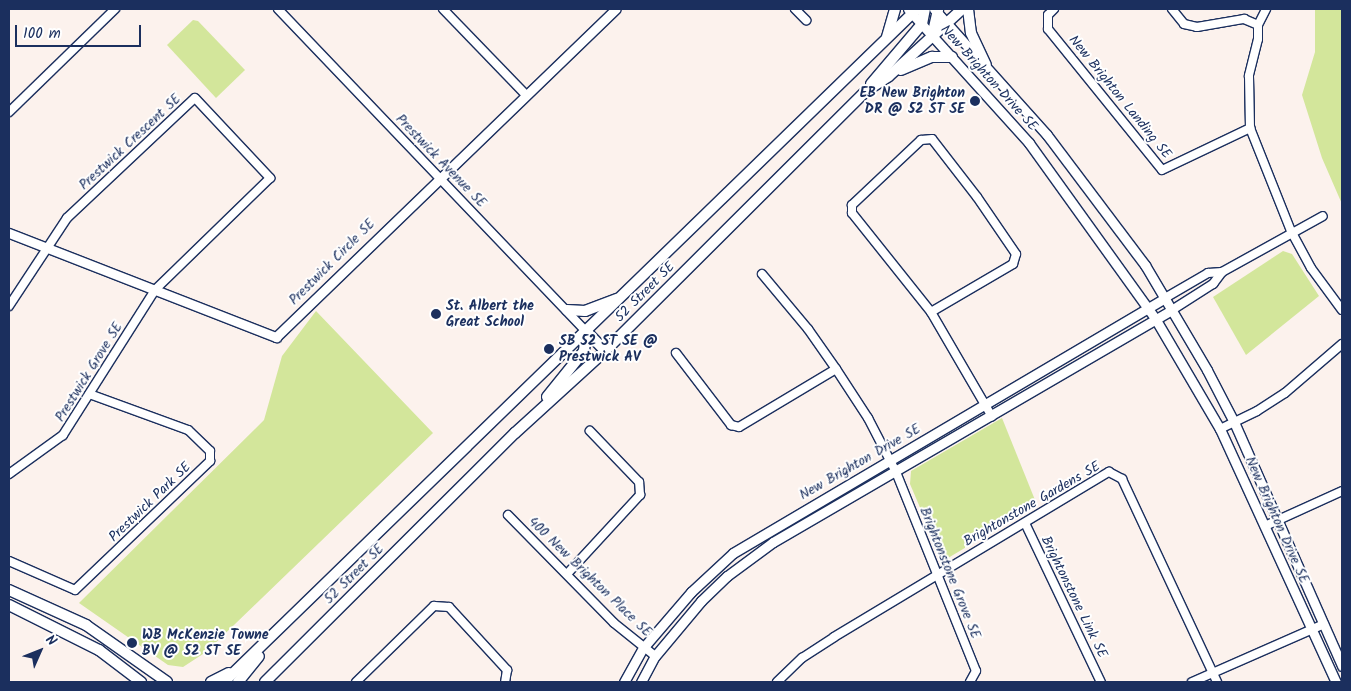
<!DOCTYPE html>
<style>
body{margin:0}
#map{position:relative;width:1351px;height:691px;overflow:hidden;background:#fcf2ed;font-family:Kalam,sans-serif}
div>[style]{position:absolute}
.green>*{inset:0;background:#d3e69b}
.roads{filter:drop-shadow(1px 0 #1b2f5e) drop-shadow(-1px 0 #1b2f5e) drop-shadow(0 1px #1b2f5e) drop-shadow(0 -1px #1b2f5e)}
.minor>*{height:8px;margin:-4px;padding:0 4px;transform-origin:4px;border-radius:4px;background:#fff}
.tertiary>*{height:9px;margin:-4.5px;padding:0 4.5px;transform-origin:4.5px;border-radius:4.5px;background:#fff}
.secondary>*{height:10px;margin:-5px;padding:0 5px;transform-origin:5px;border-radius:5px;background:#fff}
.dots>*{width:14px;height:14px;translate:-50% -50%;box-sizing:border-box;border:2px solid #fff;border-radius:50%}
span{translate:-50% -50%;white-space:nowrap;text-align:center;line-height:1.15;-webkit-text-stroke:4px #fff;paint-order:stroke}
.street-label{font-size:14px;color:#1b2f5e}
.poi-label{font-size:14px;color:#1b2f5e;font-weight:700}
.right{translate:-100% -50%;text-align:right}
.left{translate:0 -50%;text-align:left}
.frame{position:absolute;inset:0;border:10px solid #1b2f5e;pointer-events:none}
.north{position:absolute;left:15px;top:626px;width:50px;height:50px;-webkit-text-stroke:4px #fff;paint-order:stroke;rotate:46deg;font-size:14px;font-weight:700;line-height:20px;text-align:center;color:#1b2f5e}
.north::after{content:'';display:block;margin:auto;width:18px;height:22px;background:#1b2f5e;clip-path:polygon(50% 0,100% 100%,50% 72%,0 100%)}
.scale{position:absolute;left:15px;top:25px;width:126px;height:22px;box-sizing:border-box;border:2px solid #1b2f5e;border-top:0;padding-left:6px;font-size:15px;line-height:18px;white-space:nowrap;color:#1b2f5e;-webkit-text-stroke:4px #fff;paint-order:stroke}
</style>
<div id="map">
<div class="green">
<i style="clip-path:polygon(1315px 9px,1342px 9px,1342px 204px,1322px 158px,1302px 95px,1315px 52px)"></i>
<i style="clip-path:polygon(193px 20px,198px 21px,245px 70px,216px 98px,167px 45px)"></i>
<i style="clip-path:polygon(1283px 251px,1292px 254px,1319px 296px,1246px 355px,1213px 297px)"></i>
<i style="clip-path:polygon(316px 311px,433px 433px,206px 652px,183px 667px,168px 665px,79px 603px,264px 420px,282px 356px)"></i>
<i style="clip-path:polygon(1002px 418px,1037px 505px,948px 558px,941px 557px,910px 484px,911px 471px)"></i>
</div>
<div class="roads">
<div class="minor">
<i style="left:278px;top:9px;width:446px;rotate:46.3deg"></i>
<i style="left:443px;top:9px;width:118px;rotate:46deg"></i>
<i style="left:795px;top:9px;width:16px;rotate:45deg"></i>
<i style="left:1054px;top:9px;width:8px;rotate:135deg"></i>
<i style="left:1048px;top:15px;width:14px;rotate:90deg"></i>
<i style="left:1048px;top:29px;width:181px;rotate:51deg"></i>
<i style="left:1162px;top:170px;width:98px;rotate:-25.5deg"></i>
<i style="left:1172px;top:9px;width:19px;rotate:51deg"></i>
<i style="left:1184px;top:24px;width:13px;rotate:13deg"></i>
<i style="left:1197px;top:27px;width:48px;rotate:-9.7deg"></i>
<i style="left:1244px;top:19px;width:15px;rotate:23deg"></i>
<i style="left:1258px;top:25px;width:14px;rotate:90deg"></i>
<i style="left:1258px;top:39px;width:38px;rotate:104deg"></i>
<i style="left:1249px;top:76px;width:52px;rotate:88.9deg"></i>
<i style="left:1250px;top:128px;width:111px;rotate:68.3deg"></i>
<i style="left:1291px;top:231px;width:42px;rotate:61.6deg"></i>
<i style="left:1311px;top:268px;width:52px;rotate:53.6deg"></i>
<i style="left:1258px;top:25px;width:18px;rotate:-63deg"></i>
<i style="left:9px;top:112px;width:148px;rotate:-44.2deg"></i>
<i style="left:762px;top:274px;width:72px;rotate:50.1deg"></i>
<i style="left:808px;top:329px;width:49px;rotate:55deg"></i>
<i style="left:836px;top:369px;width:59px;rotate:56.9deg"></i>
<i style="left:868px;top:418px;width:61px;rotate:62.6deg"></i>
<i style="left:896px;top:472px;width:214px;rotate:68.1deg"></i>
<i style="left:976px;top:671px;width:13px;rotate:119deg"></i>
<i style="left:1165px;top:298px;width:50px;rotate:-30.2deg"></i>
<i style="left:1208px;top:273px;width:14px;rotate:-4deg"></i>
<i style="left:1222px;top:272px;width:115px;rotate:-29deg"></i>
<i style="left:9px;top:306px;width:105px;rotate:-56.6deg"></i>
<i style="left:67px;top:218px;width:175px;rotate:-43.2deg"></i>
<i style="left:195px;top:98px;width:110px;rotate:46.8deg"></i>
<i style="left:270px;top:178px;width:161px;rotate:135.8deg"></i>
<i style="left:155px;top:290px;width:172px;rotate:122.4deg"></i>
<i style="left:63px;top:435px;width:67px;rotate:144.2deg"></i>
<i style="left:1172px;top:310px;width:49px;rotate:-32.4deg"></i>
<i style="left:1213px;top:284px;width:15px;rotate:-53deg"></i>
<i style="left:931px;top:312px;width:95px;rotate:-30.3deg"></i>
<i style="left:1013px;top:264px;width:10px;rotate:-73deg"></i>
<i style="left:1016px;top:254px;width:69px;rotate:-124.4deg"></i>
<i style="left:977px;top:197px;width:73px;rotate:-127.8deg"></i>
<i style="left:932px;top:139px;width:11px;rotate:175deg"></i>
<i style="left:921px;top:140px;width:95px;rotate:136.7deg"></i>
<i style="left:852px;top:205px;width:8px;rotate:90deg"></i>
<i style="left:852px;top:213px;width:127px;rotate:51.4deg"></i>
<i style="left:931px;top:312px;width:121px;rotate:59.8deg"></i>
<i style="left:676px;top:353px;width:91px;rotate:52.6deg"></i>
<i style="left:731px;top:425px;width:8px;rotate:14deg"></i>
<i style="left:739px;top:427px;width:113px;rotate:-30.9deg"></i>
<i style="left:1220px;top:429px;width:41px;rotate:-25.9deg"></i>
<i style="left:1257px;top:411px;width:33px;rotate:-33deg"></i>
<i style="left:1285px;top:393px;width:75px;rotate:-40.7deg"></i>
<i style="left:508px;top:515px;width:151px;rotate:45.5deg"></i>
<i style="left:614px;top:623px;width:53px;rotate:38.8deg"></i>
<i style="left:1025px;top:523px;width:176px;rotate:64.5deg"></i>
<i style="left:1265px;top:526px;width:85px;rotate:-24.4deg"></i>
<i style="left:9px;top:561px;width:72px;rotate:23.7deg"></i>
<i style="left:75px;top:590px;width:187px;rotate:-43.7deg"></i>
<i style="left:210px;top:461px;width:10px;rotate:-90deg"></i>
<i style="left:210px;top:451px;width:30px;rotate:-136deg"></i>
<i style="left:188px;top:430px;width:105px;rotate:-160deg"></i>
<i style="left:567px;top:574px;width:108px;rotate:-47.3deg"></i>
<i style="left:640px;top:495px;width:13px;rotate:-94deg"></i>
<i style="left:639px;top:482px;width:71px;rotate:-133.9deg"></i>
<i style="left:356px;top:682px;width:109px;rotate:-44.3deg"></i>
<i style="left:434px;top:606px;width:15px;rotate:4deg"></i>
<i style="left:449px;top:607px;width:86px;rotate:47.4deg"></i>
<i style="left:507px;top:670px;width:12px;rotate:99deg"></i>
<i style="left:777px;top:682px;width:35px;rotate:-44deg"></i>
<i style="left:802px;top:658px;width:38px;rotate:-33deg"></i>
<i style="left:834px;top:637px;width:321px;rotate:-31deg"></i>
<i style="left:1109px;top:472px;width:15px;rotate:28deg"></i>
<i style="left:1122px;top:479px;width:224px;rotate:64.9deg"></i>
<i style="left:1192px;top:682px;width:144px;rotate:-23.7deg"></i>
</div>
<div class="tertiary">
<i style="left:908px;top:9px;width:181px;rotate:47.9deg"></i>
<i style="left:1029px;top:143px;width:218px;rotate:54.3deg"></i>
<i style="left:1156px;top:320px;width:126px;rotate:59.6deg"></i>
<i style="left:1220px;top:429px;width:278px;rotate:65.4deg"></i>
<i style="left:934px;top:9px;width:169px;rotate:48.1deg"></i>
<i style="left:1047px;top:135px;width:163px;rotate:53deg"></i>
<i style="left:1145px;top:265px;width:122px;rotate:59.4deg"></i>
<i style="left:1207px;top:370px;width:59px;rotate:62.6deg"></i>
<i style="left:1234px;top:422px;width:267px;rotate:66.1deg"></i>
<i style="left:9px;top:233px;width:287px;rotate:21.3deg"></i>
<i style="left:276px;top:337px;width:472px;rotate:-44deg"></i>
<i style="left:624px;top:682px;width:39px;rotate:-61deg"></i>
<i style="left:643px;top:648px;width:74px;rotate:-49.4deg"></i>
<i style="left:691px;top:592px;width:57px;rotate:-42.9deg"></i>
<i style="left:733px;top:553px;width:502px;rotate:-30.55deg"></i>
<i style="left:641px;top:682px;width:30px;rotate:-62deg"></i>
<i style="left:655px;top:656px;width:72px;rotate:-50.1deg"></i>
<i style="left:701px;top:601px;width:36px;rotate:-44deg"></i>
<i style="left:727px;top:576px;width:57px;rotate:-36.5deg"></i>
<i style="left:773px;top:542px;width:462px;rotate:-30.2deg"></i>
</div>
<div class="secondary">
<i style="left:968px;top:9px;width:24px;rotate:83deg"></i>
<i style="left:971px;top:33px;width:35px;rotate:65deg"></i>
<i style="left:932px;top:36px;width:28px;rotate:-77deg"></i>
<i style="left:887px;top:37px;width:29px;rotate:-74deg"></i>
<i style="left:901px;top:70px;width:34px;rotate:-23deg"></i>
<i style="left:932px;top:57px;width:20px"></i>
<i style="left:871px;top:84px;width:79px;rotate:-49.6deg"></i>
<i style="left:922px;top:24px;width:15px;rotate:-79deg"></i>
<i style="left:567px;top:310px;width:18px;rotate:3deg"></i>
<i style="left:585px;top:311px;width:34px;rotate:-21deg"></i>
<i style="left:586px;top:331px;width:28px;rotate:46deg"></i>
<i style="left:547px;top:397px;width:59px;rotate:-51.2deg"></i>
<i style="left:584px;top:351px;width:20px;rotate:-84deg"></i>
<i style="left:9px;top:590px;width:85px;rotate:24.4deg"></i>
<i style="left:86px;top:625px;width:99px;rotate:35.1deg"></i>
<i style="left:9px;top:605px;width:101px;rotate:26.6deg"></i>
<i style="left:99px;top:650px;width:53px;rotate:37.3deg"></i>
<i style="left:211px;top:682px;width:20px;rotate:-27deg"></i>
<i style="left:224px;top:682px;width:966px;rotate:-44.16deg"></i>
<i style="left:238px;top:682px;width:33px;rotate:-51deg"></i>
<i style="left:265px;top:682px;width:353px;rotate:-44.9deg"></i>
<i style="left:515px;top:433px;width:122px;rotate:-42.3deg"></i>
<i style="left:605px;top:351px;width:368px;rotate:-44.9deg"></i>
<i style="left:866px;top:91px;width:27px;rotate:-33deg"></i>
<i style="left:889px;top:76px;width:99px;rotate:-42.5deg"></i>
</div>
</div>
<div class="dots">
<i style="left:975px;top:101px;background:#1b2f5e"></i>
<i style="left:436px;top:314px;background:#1b2f5e"></i>
<i style="left:549px;top:349px;background:#1b2f5e"></i>
<i style="left:132px;top:643px;background:#1b2f5e"></i>
</div>
<div class="street-label">
<span style="left:989px;top:78px;rotate:48deg">New Brighton Drive SE</span>
<span style="left:1120px;top:97px;rotate:51deg">New Brighton Landing SE</span>
<span style="left:130px;top:142px;rotate:-43deg">Prestwick Crescent SE</span>
<span style="left:441px;top:161px;rotate:46deg">Prestwick Avenue SE</span>
<span style="left:332px;top:262px;rotate:-45deg">Prestwick Circle SE</span>
<span style="left:645px;top:292px;rotate:-45deg">52 Street SE</span>
<span style="left:89px;top:372px;rotate:-58deg">Prestwick Grove SE</span>
<span style="left:860px;top:462px;rotate:-30deg">New Brighton Drive SE</span>
<span style="left:150px;top:502px;rotate:-44deg">Prestwick Park SE</span>
<span style="left:1032px;top:504px;rotate:-30deg">Brightonstone Gardens SE</span>
<span style="left:1277px;top:520px;rotate:66deg">New Brighton Drive SE</span>
<span style="left:950px;top:573px;rotate:68deg">Brightonstone Grove SE</span>
<span style="left:354px;top:574px;rotate:-45deg">52 Street SE</span>
<span style="left:590px;top:577px;rotate:44deg">400 New Brighton Place SE</span>
<span style="left:1074px;top:597px;rotate:64deg">Brightonstone Link SE</span>
</div>
<div class="poi-label">
<span class="right" style="left:965px;top:101px">EB New Brighton<br>DR @ 52 ST SE</span>
<span class="left" style="left:446px;top:314px">St. Albert the<br>Great School</span>
<span class="left" style="left:559px;top:349px">SB 52 ST SE @<br>Prestwick AV</span>
<span class="left" style="left:142px;top:643px">WB McKenzie Towne<br>BV @ 52 ST SE</span>
</div>
<div class="frame"></div>
<div class="north">N</div>
<div class="scale">100 m</div>
</div>
